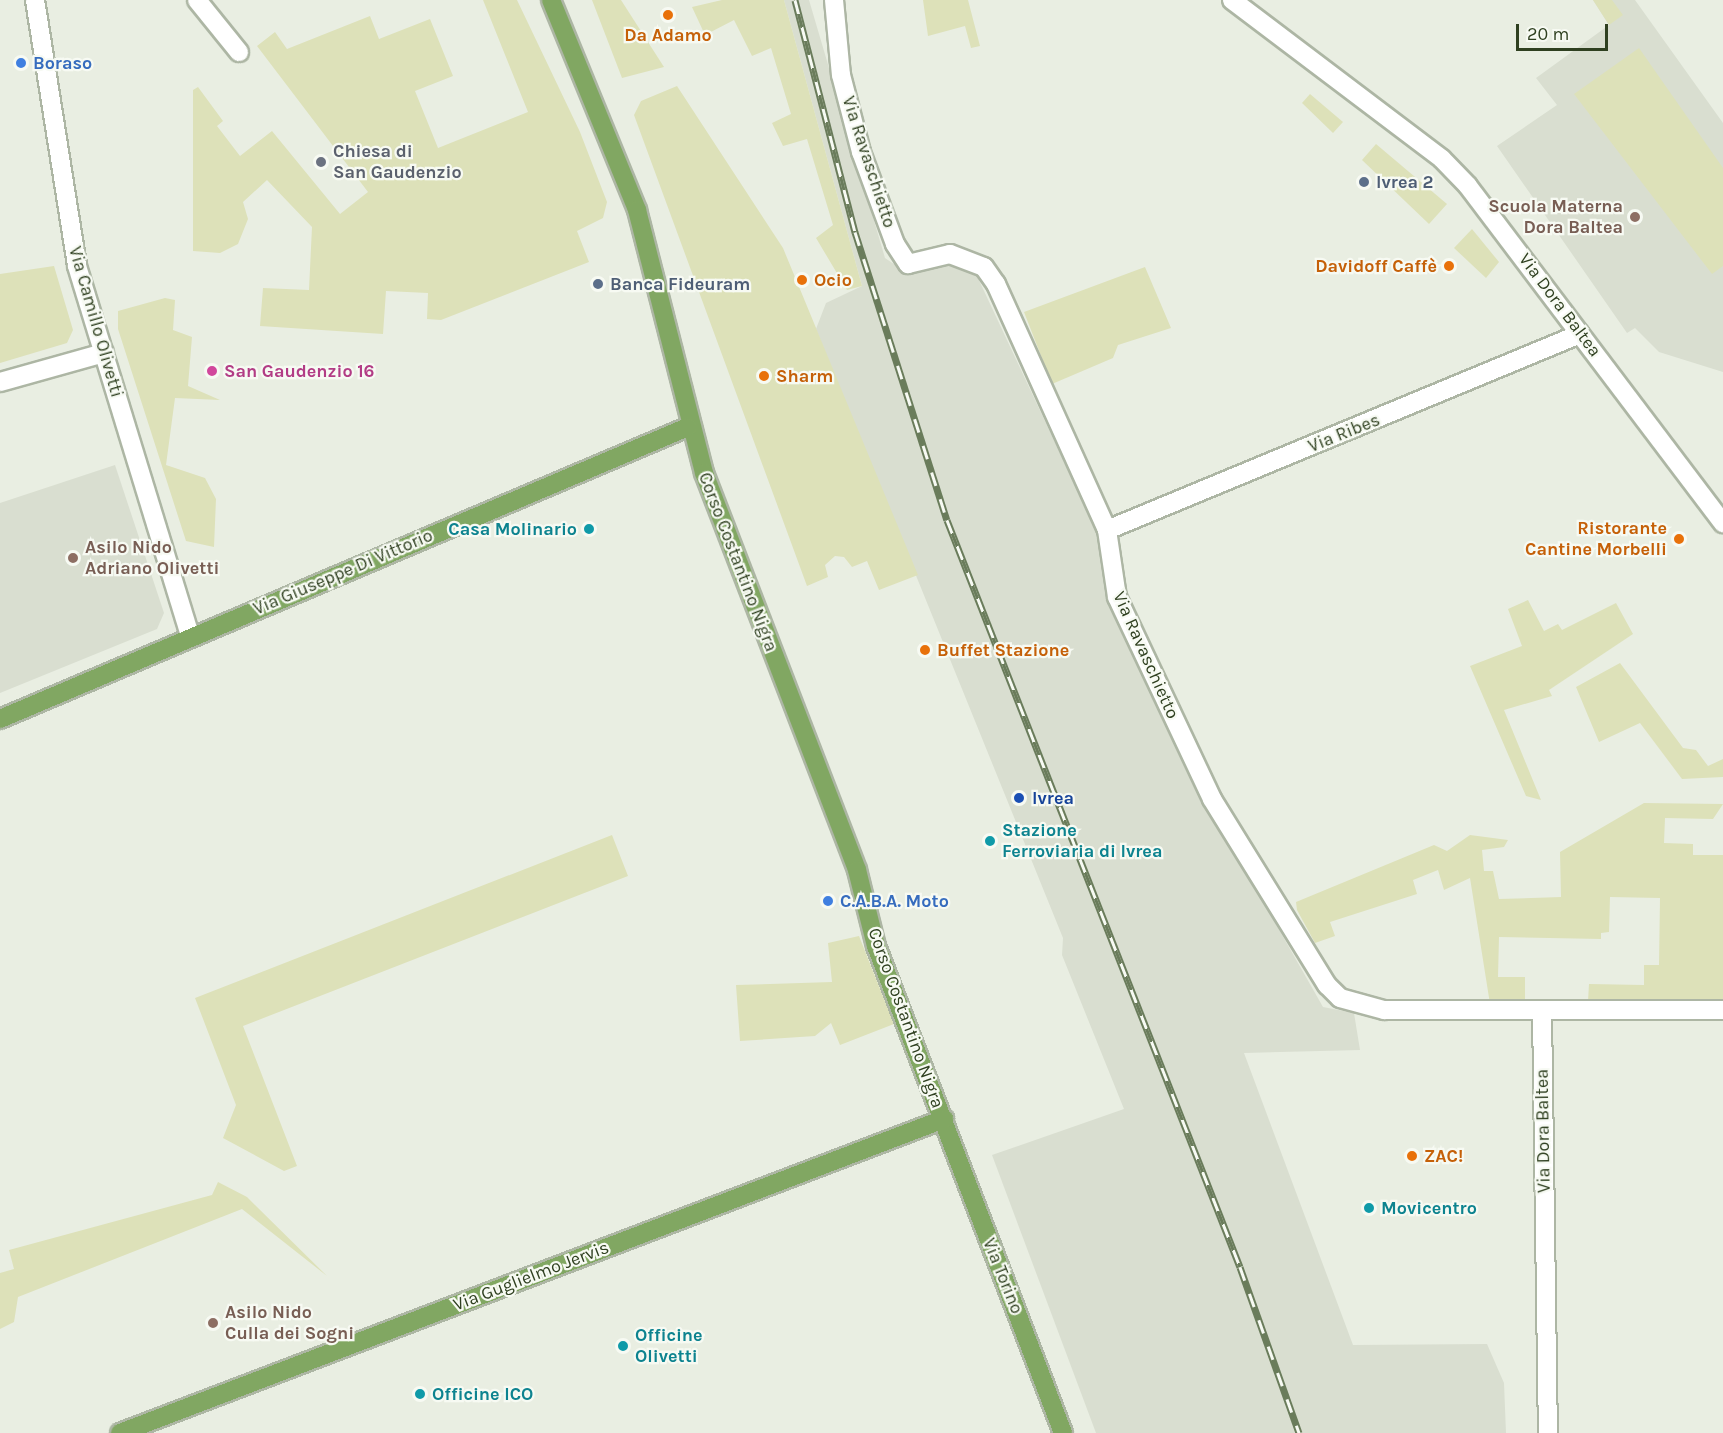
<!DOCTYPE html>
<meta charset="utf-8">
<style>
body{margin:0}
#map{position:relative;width:1723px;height:1433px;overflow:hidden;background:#e9eee2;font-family:Karla,sans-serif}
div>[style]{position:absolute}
.built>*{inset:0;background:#d9ded0}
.green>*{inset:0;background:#dde1b9}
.roads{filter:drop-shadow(2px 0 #adb6a4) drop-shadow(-2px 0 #adb6a4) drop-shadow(0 2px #adb6a4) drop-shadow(0 -2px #adb6a4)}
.minor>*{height:18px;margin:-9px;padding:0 9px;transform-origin:9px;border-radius:9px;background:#fff}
.major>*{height:18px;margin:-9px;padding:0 9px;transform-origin:9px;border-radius:9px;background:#81a762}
.rail>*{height:7px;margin-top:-3.5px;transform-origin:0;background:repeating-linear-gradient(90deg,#f7faf3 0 14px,#6a7c5b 0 28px);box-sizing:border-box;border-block:2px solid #6a7c5b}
.dots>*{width:16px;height:16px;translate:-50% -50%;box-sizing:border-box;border:3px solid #f7faf3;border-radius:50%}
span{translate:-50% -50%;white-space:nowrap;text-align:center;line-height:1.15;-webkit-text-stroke:4.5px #f7faf3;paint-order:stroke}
.food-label{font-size:18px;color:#c56008;font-weight:700}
.right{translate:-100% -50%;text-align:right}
.left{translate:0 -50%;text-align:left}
.shop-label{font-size:18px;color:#366cbe;font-weight:700}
.worship-label{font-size:18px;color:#5b616d;font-weight:700}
.street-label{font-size:18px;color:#2f4020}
.service-label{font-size:18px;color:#4e5e75;font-weight:700}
.education-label{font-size:18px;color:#785e54;font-weight:700}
.hotel-label{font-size:18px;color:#b23c85;font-weight:700}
.culture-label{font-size:18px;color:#0d838f;font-weight:700}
.transit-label{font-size:18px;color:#164399;font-weight:700}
.scale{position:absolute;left:1516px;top:24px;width:92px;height:27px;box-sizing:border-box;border:3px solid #2f4020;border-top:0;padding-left:8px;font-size:18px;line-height:21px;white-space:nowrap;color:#2f4020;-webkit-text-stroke:4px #f7faf3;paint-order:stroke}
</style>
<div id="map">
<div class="built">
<i style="clip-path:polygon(784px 0,809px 0,885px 258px,910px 275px,956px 262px,977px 276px,1095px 528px,1107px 591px,1190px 773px,1323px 1007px,1354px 1013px,1360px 1050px,1244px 1053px,1353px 1345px,1487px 1344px,1504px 1383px,1506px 1433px,1096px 1433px,992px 1155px,1124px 1109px,1062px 955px,1063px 938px,816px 329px,826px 303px,862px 286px)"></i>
<i style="clip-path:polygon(1593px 0,1635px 0,1723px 123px,1723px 372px,1659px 352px,1635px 328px,1627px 333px,1497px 146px,1557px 105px,1536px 78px,1609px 25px)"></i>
<i style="clip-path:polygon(115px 465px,164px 613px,157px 629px,0 693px,0 503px)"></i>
</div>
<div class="green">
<i style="clip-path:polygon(483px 0,517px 0,580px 132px,607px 202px,603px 218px,577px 231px,589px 262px,441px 320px,427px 319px,428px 293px,386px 291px,383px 334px,260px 326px,263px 288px,309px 290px,312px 227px,267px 180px,243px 202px,248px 219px,238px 244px,220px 253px,193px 251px,193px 90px,198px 87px,223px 121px,217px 126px,240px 156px,272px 131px,340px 214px,368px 192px,257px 46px,275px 32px,287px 49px,370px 16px,379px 39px,430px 19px,453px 76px,415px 91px,438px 148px,528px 112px)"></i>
<i style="clip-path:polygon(592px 0,621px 0,664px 67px,622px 78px)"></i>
<i style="clip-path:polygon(722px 0,784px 0,862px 286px,847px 290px,816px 238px,833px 225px,807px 139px,783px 146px,772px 123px,791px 114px,771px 48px,752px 56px,734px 20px,705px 35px,692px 7px)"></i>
<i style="clip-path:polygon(923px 0,968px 0,980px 46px,971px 48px,965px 26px,928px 36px)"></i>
<i style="clip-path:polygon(1593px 0,1612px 0,1623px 15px,1609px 25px)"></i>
<i style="clip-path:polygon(1639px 48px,1723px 168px,1723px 266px,1712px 274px,1574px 94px)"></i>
<i style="clip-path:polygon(677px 86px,783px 248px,918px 575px,879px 590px,867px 561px,852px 567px,844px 557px,835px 556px,825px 565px,828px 577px,807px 586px,634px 115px,641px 101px)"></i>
<i style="clip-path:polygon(1310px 94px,1343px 122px,1333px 133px,1302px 103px)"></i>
<i style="clip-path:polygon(1376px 144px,1447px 204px,1429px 224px,1362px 160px)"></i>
<i style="clip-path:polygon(1472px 229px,1499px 262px,1486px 278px,1454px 248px)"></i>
<i style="clip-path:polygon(54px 266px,73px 330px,67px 343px,0 363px,0 274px)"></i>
<i style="clip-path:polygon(1145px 267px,1171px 328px,1118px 345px,1113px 358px,1052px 384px,1024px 312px)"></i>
<i style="clip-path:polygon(165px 298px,175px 300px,173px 330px,192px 337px,188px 386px,220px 400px,175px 398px,166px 465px,205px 478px,216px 499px,214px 547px,186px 541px,118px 329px,118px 311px)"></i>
<i style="clip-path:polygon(1528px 600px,1544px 631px,1558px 624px,1562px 630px,1616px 603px,1633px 634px,1549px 690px,1552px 696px,1504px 710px,1541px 800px,1526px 796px,1470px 666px,1522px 646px,1508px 609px)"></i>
<i style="clip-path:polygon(1620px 663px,1683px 748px,1696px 750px,1708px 766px,1723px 759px,1723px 777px,1682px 779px,1640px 723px,1599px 742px,1576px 687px)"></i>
<i style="clip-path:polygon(1644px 803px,1723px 804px,1713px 819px,1665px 818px,1664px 843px,1693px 844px,1693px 855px,1723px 855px,1723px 1004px,1588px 1001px,1589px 984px,1644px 985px,1644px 965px,1659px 965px,1660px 898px,1610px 897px,1609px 932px,1601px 933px,1601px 939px,1499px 937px,1498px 977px,1525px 977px,1525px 1004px,1490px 1004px,1470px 878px,1444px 890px,1438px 870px,1413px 880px,1417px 894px,1330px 922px,1335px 936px,1315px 943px,1297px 910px,1296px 902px,1434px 845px,1447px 851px,1470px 835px,1508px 840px,1504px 847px,1482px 850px,1484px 871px,1493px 871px,1499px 899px,1561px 897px,1560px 852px)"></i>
<i style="clip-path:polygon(612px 835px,628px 876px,243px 1026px,297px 1166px,284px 1171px,223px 1138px,236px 1105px,195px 998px)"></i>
<i style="clip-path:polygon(859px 936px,894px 1024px,840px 1045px,831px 1023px,815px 1036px,740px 1041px,736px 985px,832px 982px,828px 943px)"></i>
<i style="clip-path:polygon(218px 1182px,247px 1197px,327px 1276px,242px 1209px,18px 1297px,14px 1322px,0 1329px,0 1273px,14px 1269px,9px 1250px,212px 1195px)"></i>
</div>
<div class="roads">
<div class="minor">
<i style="left:35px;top:0;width:269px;rotate:81deg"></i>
<i style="left:77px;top:266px;width:387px;rotate:73deg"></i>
<i style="left:197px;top:0;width:67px;rotate:51.1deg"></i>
<i style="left:834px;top:0;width:75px;rotate:84.7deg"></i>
<i style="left:841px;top:75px;width:80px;rotate:75.4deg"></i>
<i style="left:861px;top:152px;width:98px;rotate:69.7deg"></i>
<i style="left:895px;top:244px;width:24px;rotate:57deg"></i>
<i style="left:908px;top:264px;width:43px;rotate:-13.4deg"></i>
<i style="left:950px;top:254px;width:36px;rotate:21deg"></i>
<i style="left:984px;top:267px;width:21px;rotate:55deg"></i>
<i style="left:996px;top:284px;width:270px;rotate:65.7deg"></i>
<i style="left:1107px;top:530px;width:68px;rotate:81.5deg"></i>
<i style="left:1117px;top:597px;width:223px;rotate:64.8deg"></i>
<i style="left:1212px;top:799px;width:219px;rotate:58.3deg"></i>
<i style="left:1327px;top:985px;width:18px;rotate:45deg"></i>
<i style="left:1340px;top:998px;width:46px;rotate:15.3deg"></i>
<i style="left:1384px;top:1010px;width:339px"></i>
<i style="left:1232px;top:0;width:263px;rotate:37.1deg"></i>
<i style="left:1442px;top:159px;width:37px;rotate:46deg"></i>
<i style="left:1468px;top:186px;width:423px;rotate:52.9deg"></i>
<i style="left:0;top:382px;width:108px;rotate:-15.6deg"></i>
<i style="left:1107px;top:530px;width:512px;rotate:-22.51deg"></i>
<i style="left:1542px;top:1010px;width:423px;rotate:89.2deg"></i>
</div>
<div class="major">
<i style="left:551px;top:0;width:227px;rotate:67.7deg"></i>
<i style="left:637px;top:210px;width:271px;rotate:75.7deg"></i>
<i style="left:704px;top:473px;width:425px;rotate:68.9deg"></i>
<i style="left:857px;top:870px;width:78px;rotate:76deg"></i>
<i style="left:876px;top:946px;width:522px;rotate:68.99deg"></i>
<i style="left:0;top:719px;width:747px;rotate:-23deg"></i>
<i style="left:120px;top:1433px;width:882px;rotate:-20.86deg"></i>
</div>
</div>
<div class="rail">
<i style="left:795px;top:0;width:240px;rotate:75.5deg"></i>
<i style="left:855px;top:232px;width:302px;rotate:72.3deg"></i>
<i style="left:947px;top:520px;width:802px;rotate:68.58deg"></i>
<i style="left:1240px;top:1267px;width:176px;rotate:70.4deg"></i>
</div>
<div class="dots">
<i style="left:668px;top:15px;background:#e8710a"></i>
<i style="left:21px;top:63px;background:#3f7fe0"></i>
<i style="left:321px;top:162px;background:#6b7280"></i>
<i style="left:1364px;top:182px;background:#5c6f8a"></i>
<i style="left:1635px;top:217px;background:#8d6e63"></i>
<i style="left:1449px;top:266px;background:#e8710a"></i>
<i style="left:802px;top:280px;background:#e8710a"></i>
<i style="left:598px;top:284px;background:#5c6f8a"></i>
<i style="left:212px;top:371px;background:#d1479c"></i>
<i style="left:764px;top:376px;background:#e8710a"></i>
<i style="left:589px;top:529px;background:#0f9aa8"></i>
<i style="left:1679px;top:539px;background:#e8710a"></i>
<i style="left:73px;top:558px;background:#8d6e63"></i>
<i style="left:925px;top:650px;background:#e8710a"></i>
<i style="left:1019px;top:798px;background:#1a4fb4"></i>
<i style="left:990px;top:841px;background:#0f9aa8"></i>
<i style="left:828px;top:901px;background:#3f7fe0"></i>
<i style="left:1412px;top:1156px;background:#e8710a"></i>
<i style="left:1369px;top:1208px;background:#0f9aa8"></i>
<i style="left:213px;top:1323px;background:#8d6e63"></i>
<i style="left:623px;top:1346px;background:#0f9aa8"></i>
<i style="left:420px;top:1394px;background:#0f9aa8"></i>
</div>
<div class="food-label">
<span style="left:668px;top:35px">Da Adamo</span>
<span class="right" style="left:1437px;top:266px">Davidoff Caffè</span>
<span class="left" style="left:814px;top:280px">Ocio</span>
<span class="left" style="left:776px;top:376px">Sharm</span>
<span class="right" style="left:1667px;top:539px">Ristorante<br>Cantine Morbelli</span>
<span class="left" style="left:937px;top:650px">Buffet Stazione</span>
<span class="left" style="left:1424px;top:1156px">ZAC!</span>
</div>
<div class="shop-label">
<span class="left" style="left:33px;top:63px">Boraso</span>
<span class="left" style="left:840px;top:901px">C.A.B.A. Moto</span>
</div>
<div class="worship-label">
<span class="left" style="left:333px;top:162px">Chiesa di<br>San Gaudenzio</span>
</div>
<div class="street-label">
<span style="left:869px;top:162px;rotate:72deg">Via Ravaschietto</span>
<span style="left:1560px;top:305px;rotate:53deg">Via Dora Baltea</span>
<span style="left:96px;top:322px;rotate:74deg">Via Camillo Olivetti</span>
<span style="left:1344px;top:433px;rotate:-22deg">Via Ribes</span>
<span style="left:738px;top:562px;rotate:69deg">Corso Costantino Nigra</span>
<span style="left:343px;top:572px;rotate:-23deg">Via Giuseppe Di Vittorio</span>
<span style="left:1146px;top:655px;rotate:66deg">Via Ravaschietto</span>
<span style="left:906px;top:1018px;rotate:70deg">Corso Costantino Nigra</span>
<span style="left:1543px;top:1131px;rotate:-91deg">Via Dora Baltea</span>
<span style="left:531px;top:1276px;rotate:-21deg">Via Guglielmo Jervis</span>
<span style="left:1003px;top:1276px;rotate:68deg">Via Torino</span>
</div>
<div class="service-label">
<span class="left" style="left:1376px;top:182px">Ivrea 2</span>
<span class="left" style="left:610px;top:284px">Banca Fideuram</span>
</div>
<div class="education-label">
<span class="right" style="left:1623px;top:217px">Scuola Materna<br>Dora Baltea</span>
<span class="left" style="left:85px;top:558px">Asilo Nido<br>Adriano Olivetti</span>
<span class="left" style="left:225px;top:1323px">Asilo Nido<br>Culla dei Sogni</span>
</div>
<div class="hotel-label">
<span class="left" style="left:224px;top:371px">San Gaudenzio 16</span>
</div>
<div class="culture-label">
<span class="right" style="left:577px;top:529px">Casa Molinario</span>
<span class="left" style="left:1002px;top:841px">Stazione<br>Ferroviaria di Ivrea</span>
<span class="left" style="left:1381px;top:1208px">Movicentro</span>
<span class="left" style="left:635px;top:1346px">Officine<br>Olivetti</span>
<span class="left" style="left:432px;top:1394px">Officine ICO</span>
</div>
<div class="transit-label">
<span class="left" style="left:1032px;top:798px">Ivrea</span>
</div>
<div class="scale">20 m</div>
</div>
